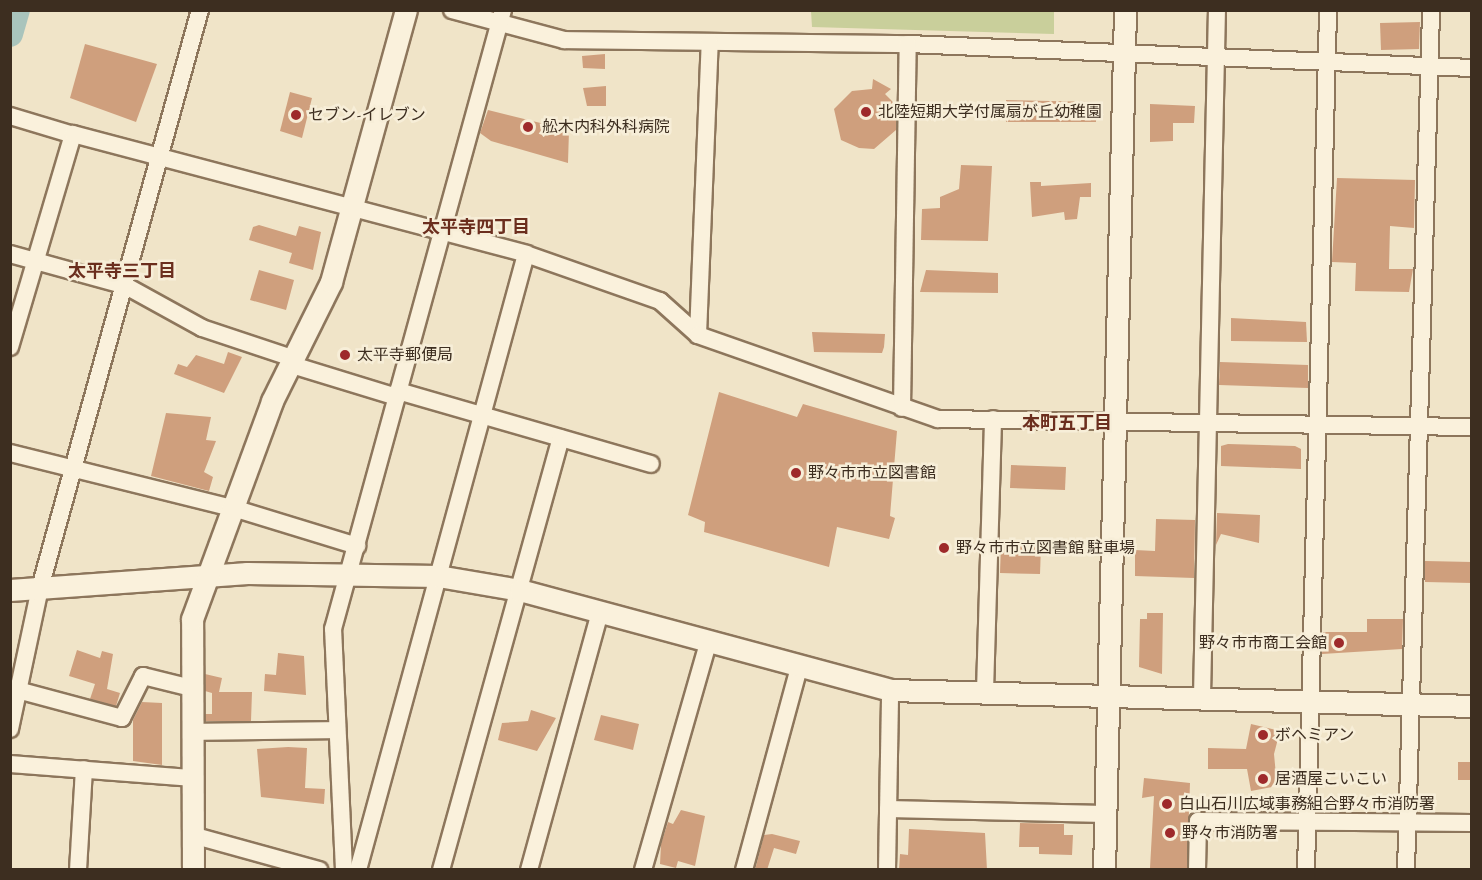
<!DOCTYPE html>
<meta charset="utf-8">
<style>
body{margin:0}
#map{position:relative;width:1482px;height:880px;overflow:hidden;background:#f0e4c8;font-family:"Crimson Pro","Noto Sans JP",serif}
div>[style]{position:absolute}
.green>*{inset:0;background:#c9cf9b}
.river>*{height:26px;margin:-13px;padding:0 13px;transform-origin:13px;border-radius:13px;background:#a9c4bc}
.building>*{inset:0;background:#cf9f7d}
.roads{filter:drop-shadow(2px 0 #8d765c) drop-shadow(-2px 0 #8d765c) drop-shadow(0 2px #8d765c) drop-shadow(0 -2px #8d765c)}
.minor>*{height:16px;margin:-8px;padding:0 8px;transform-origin:8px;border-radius:8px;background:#faf1dc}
.tertiary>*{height:21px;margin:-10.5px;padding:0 10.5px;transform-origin:10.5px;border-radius:10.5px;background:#faf1dc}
.dots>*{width:16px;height:16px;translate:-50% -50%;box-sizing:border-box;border:3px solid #f7eed8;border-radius:50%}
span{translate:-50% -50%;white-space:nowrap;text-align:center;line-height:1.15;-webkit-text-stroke:5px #f7eed8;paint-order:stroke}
.poi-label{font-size:16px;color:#3d2e20}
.left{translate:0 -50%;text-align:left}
.right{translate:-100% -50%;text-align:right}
.neighbourhood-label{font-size:18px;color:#6b2e1e;font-weight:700}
.frame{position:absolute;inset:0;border:12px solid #3d2e20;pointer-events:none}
</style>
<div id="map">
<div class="green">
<i style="clip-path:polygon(811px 11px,1054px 11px,1054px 34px,812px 27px)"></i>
</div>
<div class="river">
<i style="left:10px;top:34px;width:25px;rotate:-74deg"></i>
</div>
<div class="building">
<i style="clip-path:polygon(1420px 22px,1419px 49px,1381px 50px,1380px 23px)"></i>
<i style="clip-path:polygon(85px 44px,157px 64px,136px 122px,70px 98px)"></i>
<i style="clip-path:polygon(605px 54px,605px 69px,583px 68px,582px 56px)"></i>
<i style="clip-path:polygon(873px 79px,891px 89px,885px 94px,896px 105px,896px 130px,874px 149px,859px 148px,841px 140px,834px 109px,852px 91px,872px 89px)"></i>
<i style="clip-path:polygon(606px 86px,606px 106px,587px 106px,583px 88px)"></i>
<i style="clip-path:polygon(290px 92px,312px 98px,302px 138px,280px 131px)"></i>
<i style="clip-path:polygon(1006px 100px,1096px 102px,1096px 122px,1006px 122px)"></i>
<i style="clip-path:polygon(1150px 104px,1195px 106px,1194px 123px,1173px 123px,1173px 141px,1150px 142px)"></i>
<i style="clip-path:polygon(488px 110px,569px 130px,568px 163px,491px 141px,480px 133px)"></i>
<i style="clip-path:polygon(961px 165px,992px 166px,988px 241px,921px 240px,922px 209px,940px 208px,940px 197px,959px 189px)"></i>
<i style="clip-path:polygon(1337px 178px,1415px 180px,1414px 228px,1390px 226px,1389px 269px,1413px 269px,1409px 292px,1355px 291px,1356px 263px,1332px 262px)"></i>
<i style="clip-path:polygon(1030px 182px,1041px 182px,1041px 186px,1091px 183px,1091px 197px,1080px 197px,1077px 219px,1065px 220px,1064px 212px,1032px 217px)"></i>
<i style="clip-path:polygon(259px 225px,296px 236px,299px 226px,321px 232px,313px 270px,289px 263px,292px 253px,249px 240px,253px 227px)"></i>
<i style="clip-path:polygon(259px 270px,294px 280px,286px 310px,250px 300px)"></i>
<i style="clip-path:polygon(926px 270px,998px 273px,998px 293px,920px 292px)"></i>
<i style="clip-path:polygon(1231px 318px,1306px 322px,1307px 342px,1231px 341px)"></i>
<i style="clip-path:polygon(812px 332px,885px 334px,884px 347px,882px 353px,814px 352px)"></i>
<i style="clip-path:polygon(228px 352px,242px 357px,224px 393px,174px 374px,178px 364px,187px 367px,196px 355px,224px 364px)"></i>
<i style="clip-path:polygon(1220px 362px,1308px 365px,1308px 388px,1219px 385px)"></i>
<i style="clip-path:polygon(719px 392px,797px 417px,803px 404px,897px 431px,890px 516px,895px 518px,889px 539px,837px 527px,829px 567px,704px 532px,705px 522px,688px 515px)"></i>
<i style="clip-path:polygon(166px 413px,211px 417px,206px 440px,216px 441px,204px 472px,213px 477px,209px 491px,151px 476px)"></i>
<i style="clip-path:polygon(1228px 444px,1295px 446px,1301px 449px,1301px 469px,1221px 466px,1221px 446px)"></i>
<i style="clip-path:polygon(1011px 465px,1066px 467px,1065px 490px,1010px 488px)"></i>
<i style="clip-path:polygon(1217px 513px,1260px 515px,1259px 543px,1221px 534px,1216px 545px)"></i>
<i style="clip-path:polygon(1156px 519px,1195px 520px,1194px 578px,1135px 576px,1135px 550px,1155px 551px)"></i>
<i style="clip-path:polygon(1001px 544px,1041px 546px,1040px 574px,1000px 573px)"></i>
<i style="clip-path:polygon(1425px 561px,1472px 562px,1472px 583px,1425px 582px)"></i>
<i style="clip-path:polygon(1147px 613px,1163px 613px,1162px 674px,1139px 667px,1140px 619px,1147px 619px)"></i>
<i style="clip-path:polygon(1367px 619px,1403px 619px,1402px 649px,1322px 654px,1323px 632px,1367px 632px)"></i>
<i style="clip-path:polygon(77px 650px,100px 658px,102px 651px,113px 654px,107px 689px,120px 693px,116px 706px,90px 699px,95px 684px,69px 676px)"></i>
<i style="clip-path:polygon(278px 653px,304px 656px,306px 695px,264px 691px,265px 674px,276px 675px)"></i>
<i style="clip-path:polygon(205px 674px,222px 678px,219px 692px,252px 692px,251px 721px,205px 721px,205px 714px,212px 714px,212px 693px,205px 691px)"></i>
<i style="clip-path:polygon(142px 702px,162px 703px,162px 765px,133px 761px,133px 720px)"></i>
<i style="clip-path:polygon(531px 710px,556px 718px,537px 751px,498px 740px,502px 723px,528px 721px)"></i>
<i style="clip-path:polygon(601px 715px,639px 724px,633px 750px,594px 740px)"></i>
<i style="clip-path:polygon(1251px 724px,1280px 731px,1274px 754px,1277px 786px,1251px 791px,1247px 769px,1208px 769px,1208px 748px,1246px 749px)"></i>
<i style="clip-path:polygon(288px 747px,307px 748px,305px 788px,325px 789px,324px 804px,261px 797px,257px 749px)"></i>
<i style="clip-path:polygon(1458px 762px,1472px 762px,1472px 780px,1458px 780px)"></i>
<i style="clip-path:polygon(1144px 778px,1190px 783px,1187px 869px,1150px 868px,1154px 796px,1142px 798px)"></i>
<i style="clip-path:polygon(681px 810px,705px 816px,695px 866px,678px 861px,676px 868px,660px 864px,661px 844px,668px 822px,673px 824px)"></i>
<i style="clip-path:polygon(1020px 823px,1064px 824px,1064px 835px,1073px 835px,1072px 855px,1039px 854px,1039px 847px,1019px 847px)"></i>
<i style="clip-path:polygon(909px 829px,985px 833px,987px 870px,899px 870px,900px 854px,908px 855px)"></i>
<i style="clip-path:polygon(772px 834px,800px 841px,796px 854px,774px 848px,767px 870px,755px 870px,764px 835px)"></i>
</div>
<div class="roads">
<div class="minor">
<i style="left:452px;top:10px;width:116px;rotate:15deg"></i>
<i style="left:564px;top:40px;width:344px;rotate:0.7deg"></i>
<i style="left:908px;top:44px;width:565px;rotate:2.44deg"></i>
<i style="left:10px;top:116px;width:63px;rotate:16.7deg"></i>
<i style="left:10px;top:254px;width:120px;rotate:15.4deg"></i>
<i style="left:126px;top:286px;width:87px;rotate:28.9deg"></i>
<i style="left:202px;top:328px;width:95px;rotate:18.4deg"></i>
<i style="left:698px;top:335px;width:293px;rotate:-87.7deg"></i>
<i style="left:10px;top:347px;width:222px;rotate:-73.5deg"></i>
<i style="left:73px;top:134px;width:469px;rotate:14.8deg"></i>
<i style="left:526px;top:254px;width:142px;rotate:19.3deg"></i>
<i style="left:660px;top:301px;width:51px;rotate:41.8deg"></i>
<i style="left:698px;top:335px;width:254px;rotate:19.3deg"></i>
<i style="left:938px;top:419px;width:534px;rotate:0.86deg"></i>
<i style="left:289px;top:364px;width:113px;rotate:17deg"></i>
<i style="left:398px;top:391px;width:263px;rotate:16.1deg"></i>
<i style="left:902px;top:408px;width:364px;rotate:-89.1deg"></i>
<i style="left:10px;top:453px;width:230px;rotate:13.9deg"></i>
<i style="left:233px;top:508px;width:130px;rotate:17deg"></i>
<i style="left:10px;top:688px;width:116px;rotate:15deg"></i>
<i style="left:122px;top:718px;width:47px;rotate:-63.4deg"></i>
<i style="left:143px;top:676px;width:49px;rotate:14deg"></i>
<i style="left:985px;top:691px;width:272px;rotate:-88.3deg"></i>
<i style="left:1202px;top:696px;width:686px;rotate:-88.75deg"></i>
<i style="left:10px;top:729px;width:144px;rotate:-78deg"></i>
<i style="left:40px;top:588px;width:600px;rotate:-74.53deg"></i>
<i style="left:192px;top:732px;width:144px;rotate:-0.8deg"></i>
<i style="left:10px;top:764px;width:184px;rotate:4.4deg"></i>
<i style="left:888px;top:809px;width:217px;rotate:1.3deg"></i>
<i style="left:192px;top:835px;width:132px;rotate:15.4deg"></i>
<i style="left:78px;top:870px;width:101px;rotate:-86.6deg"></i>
<i style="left:344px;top:870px;width:241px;rotate:-92.6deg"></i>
<i style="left:333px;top:629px;width:642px;rotate:-74.64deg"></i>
<i style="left:358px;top:870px;width:638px;rotate:-74.74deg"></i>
<i style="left:441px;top:870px;width:448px;rotate:-74.5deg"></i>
<i style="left:529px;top:870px;width:268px;rotate:-74.6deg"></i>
<i style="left:643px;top:870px;width:236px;rotate:-74deg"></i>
<i style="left:744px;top:870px;width:209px;rotate:-74.8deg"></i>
<i style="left:887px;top:870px;width:180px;rotate:-89deg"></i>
<i style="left:1197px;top:870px;width:49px;rotate:-88.8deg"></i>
<i style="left:1198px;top:821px;width:274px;rotate:0.4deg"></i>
<i style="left:1306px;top:870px;width:860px;rotate:-88.53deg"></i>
<i style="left:1406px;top:870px;width:860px;rotate:-88.33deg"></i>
</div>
<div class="tertiary">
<i style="left:10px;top:590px;width:238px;rotate:-4.1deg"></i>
<i style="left:247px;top:573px;width:191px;rotate:0.9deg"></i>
<i style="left:438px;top:576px;width:83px;rotate:9.7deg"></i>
<i style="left:520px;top:590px;width:383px;rotate:15.1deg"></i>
<i style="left:890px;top:690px;width:582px;rotate:1.57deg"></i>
<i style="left:193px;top:870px;width:251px;rotate:-90.2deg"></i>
<i style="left:192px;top:619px;width:232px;rotate:-69.8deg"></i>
<i style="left:272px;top:401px;width:133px;rotate:-63.6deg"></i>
<i style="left:331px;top:282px;width:282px;rotate:-74.6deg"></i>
<i style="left:1104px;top:870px;width:860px;rotate:-88.6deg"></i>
</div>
</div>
<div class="dots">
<i style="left:866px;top:112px;background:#9e2a2b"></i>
<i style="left:296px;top:115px;background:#9e2a2b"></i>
<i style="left:528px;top:127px;background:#9e2a2b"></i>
<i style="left:345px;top:355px;background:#9e2a2b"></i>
<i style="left:796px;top:473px;background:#9e2a2b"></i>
<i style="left:944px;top:548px;background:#9e2a2b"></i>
<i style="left:1339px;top:643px;background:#9e2a2b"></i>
<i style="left:1263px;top:735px;background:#9e2a2b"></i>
<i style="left:1263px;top:779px;background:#9e2a2b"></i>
<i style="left:1167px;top:804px;background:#9e2a2b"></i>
<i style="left:1170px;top:833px;background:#9e2a2b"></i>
</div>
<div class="poi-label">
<span class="left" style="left:878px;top:112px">北陸短期大学付属扇が丘幼稚園</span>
<span class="left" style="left:308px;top:115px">セブン-イレブン</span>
<span class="left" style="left:542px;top:127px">舩木内科外科病院</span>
<span class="left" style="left:357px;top:355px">太平寺郵便局</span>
<span class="left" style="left:808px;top:473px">野々市市立図書館</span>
<span class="left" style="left:956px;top:548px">野々市市立図書館 駐車場</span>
<span class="right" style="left:1327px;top:643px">野々市市商工会館</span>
<span class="left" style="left:1275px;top:735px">ボヘミアン</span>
<span class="left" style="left:1275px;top:779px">居酒屋こいこい</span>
<span class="left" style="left:1179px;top:804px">白山石川広域事務組合野々市消防署</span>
<span class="left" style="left:1182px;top:833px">野々市消防署</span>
</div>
<div class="neighbourhood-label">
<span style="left:476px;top:227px">太平寺四丁目</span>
<span style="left:122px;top:271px">太平寺三丁目</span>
<span style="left:1067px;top:423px">本町五丁目</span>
</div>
<div class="frame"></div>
</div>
